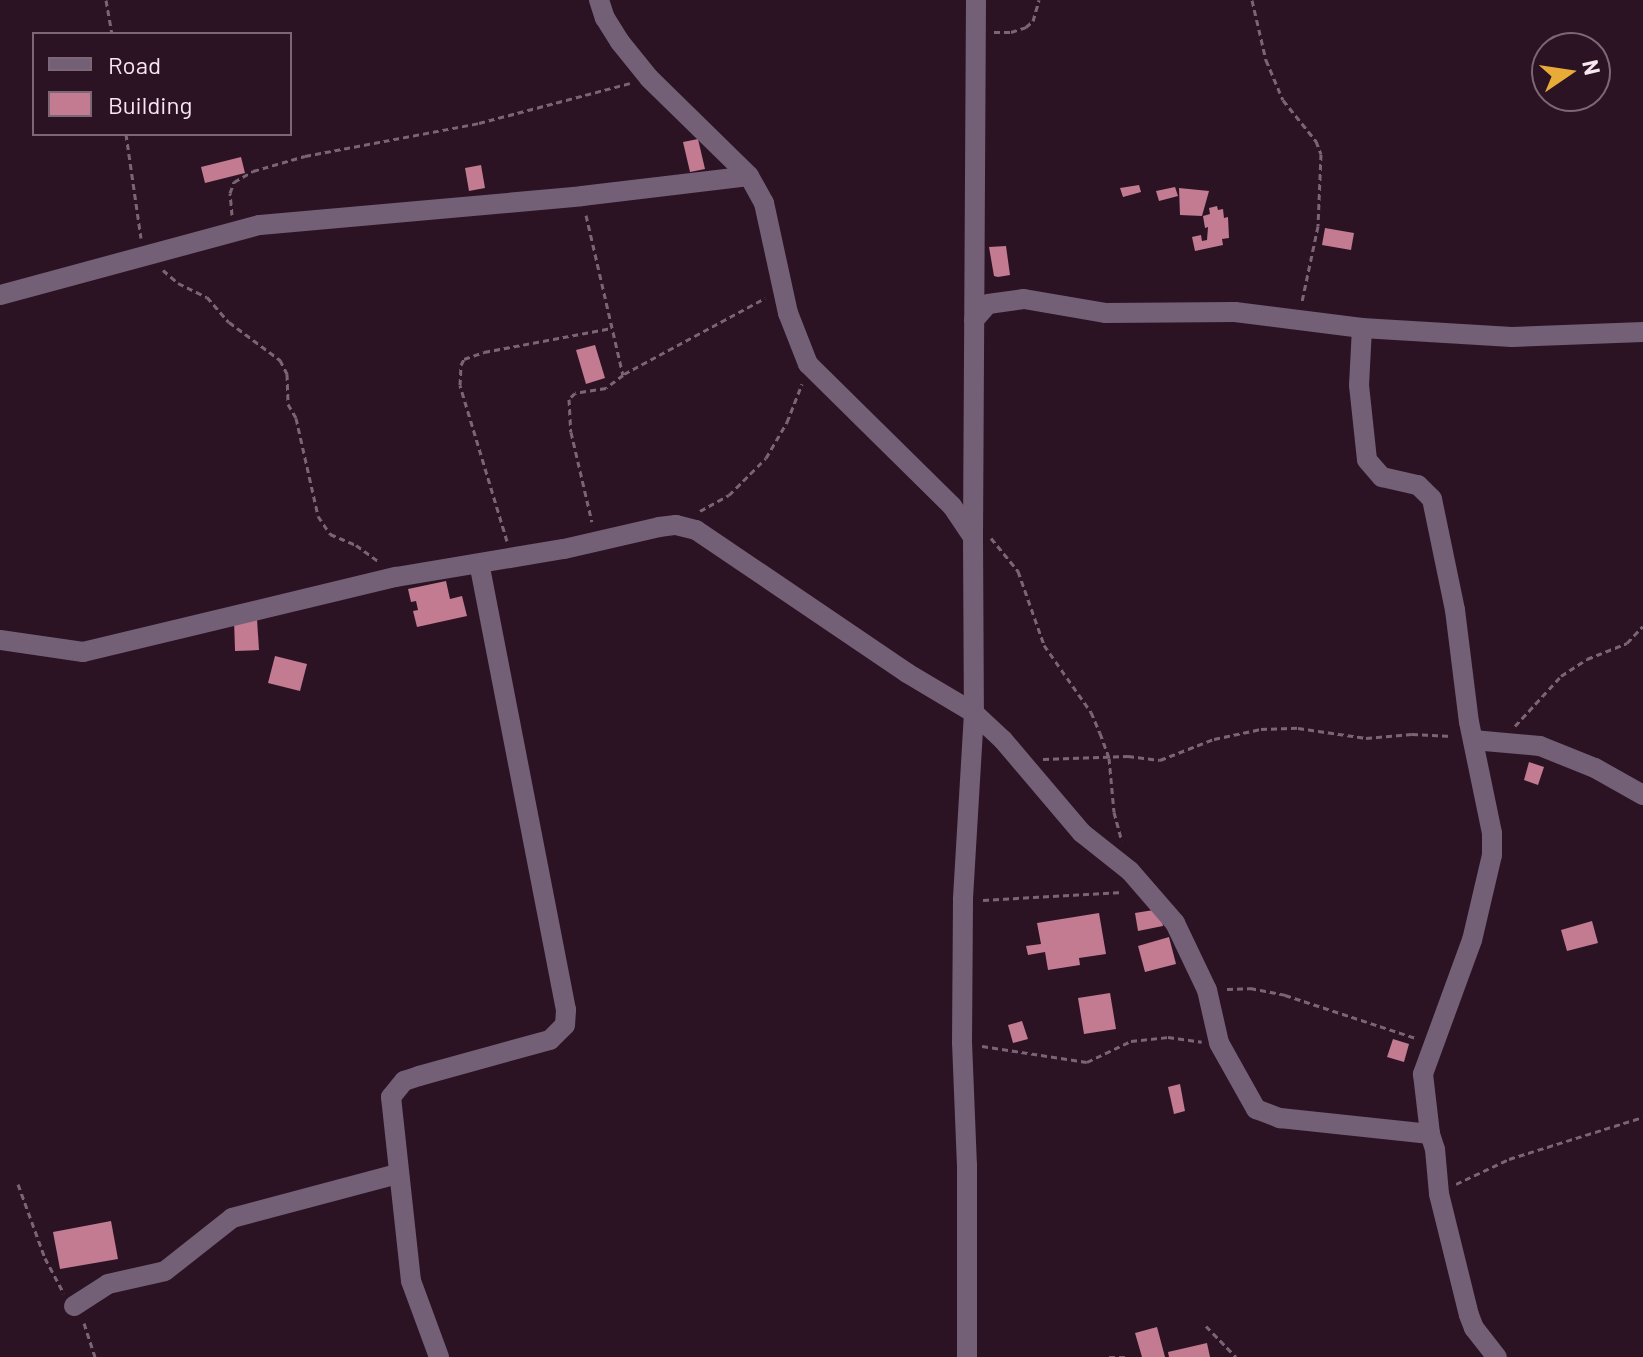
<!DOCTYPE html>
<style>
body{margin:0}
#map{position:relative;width:1643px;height:1357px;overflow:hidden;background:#2b1324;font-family:Barlow,sans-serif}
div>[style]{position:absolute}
.building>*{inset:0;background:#c27b91}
.path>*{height:3px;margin-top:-1.5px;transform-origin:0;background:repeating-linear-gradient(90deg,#7b6574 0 6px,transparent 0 10px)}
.minor>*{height:20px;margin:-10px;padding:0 10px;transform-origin:10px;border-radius:10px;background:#736077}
span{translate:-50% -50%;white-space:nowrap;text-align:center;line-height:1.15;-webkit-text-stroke:8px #2b1324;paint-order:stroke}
.legend{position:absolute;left:32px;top:32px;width:260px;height:104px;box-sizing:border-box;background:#2b1324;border:2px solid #7d6776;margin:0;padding:10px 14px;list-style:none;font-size:24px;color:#f8e6f1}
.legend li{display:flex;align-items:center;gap:16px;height:40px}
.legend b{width:40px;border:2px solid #7d6776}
.north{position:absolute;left:1531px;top:32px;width:80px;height:80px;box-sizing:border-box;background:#2b1324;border:2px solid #7d6776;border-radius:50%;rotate:77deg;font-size:22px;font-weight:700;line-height:32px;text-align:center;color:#f8e6f1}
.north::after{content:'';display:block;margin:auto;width:28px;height:36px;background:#e9ab38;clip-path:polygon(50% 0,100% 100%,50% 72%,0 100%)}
</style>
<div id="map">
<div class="building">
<i style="clip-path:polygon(698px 139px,705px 169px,690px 172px,683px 142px)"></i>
<i style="clip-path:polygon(241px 157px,245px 173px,205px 183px,201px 167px)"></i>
<i style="clip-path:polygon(481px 165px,485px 188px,469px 191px,465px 168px)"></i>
<i style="clip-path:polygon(1139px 185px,1141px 192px,1123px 197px,1120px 188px)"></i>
<i style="clip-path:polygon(1175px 187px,1178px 196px,1159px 201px,1156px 191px)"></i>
<i style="clip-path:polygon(1179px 188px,1209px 191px,1202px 216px,1180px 215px)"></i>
<i style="clip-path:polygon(1217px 206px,1218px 210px,1223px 209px,1224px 218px,1228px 217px,1229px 238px,1222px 239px,1223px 245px,1195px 251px,1192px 237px,1201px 235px,1202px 241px,1207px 240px,1208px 227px,1205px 228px,1203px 216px,1210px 214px,1209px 208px)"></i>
<i style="clip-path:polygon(1325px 228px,1354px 233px,1351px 250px,1322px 245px)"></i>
<i style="clip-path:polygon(1006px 246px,1010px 275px,998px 277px,994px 276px,989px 247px)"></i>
<i style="clip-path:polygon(595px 345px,605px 378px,586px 384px,576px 350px)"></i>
<i style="clip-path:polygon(446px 581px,450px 599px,462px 596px,467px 616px,417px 627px,413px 611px,418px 610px,416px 601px,411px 602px,408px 589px)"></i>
<i style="clip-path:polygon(234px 619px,257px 619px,259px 650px,235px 651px)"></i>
<i style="clip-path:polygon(275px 656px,307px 664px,300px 691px,268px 683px)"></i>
<i style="clip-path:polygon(1529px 762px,1544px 767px,1538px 785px,1524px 780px)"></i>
<i style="clip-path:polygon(1160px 909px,1163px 926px,1138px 931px,1135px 913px)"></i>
<i style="clip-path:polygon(1099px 913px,1106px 954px,1079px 958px,1080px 965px,1048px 970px,1045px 952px,1028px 955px,1026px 946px,1041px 944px,1037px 923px)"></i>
<i style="clip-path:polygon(1592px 921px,1598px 943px,1567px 951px,1561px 930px)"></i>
<i style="clip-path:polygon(1169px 937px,1176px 964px,1145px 972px,1138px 946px)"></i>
<i style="clip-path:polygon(1110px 993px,1116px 1029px,1084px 1034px,1078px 998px)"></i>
<i style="clip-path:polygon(1022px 1021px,1028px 1039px,1013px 1043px,1008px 1025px)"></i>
<i style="clip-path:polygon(1393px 1039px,1409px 1044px,1404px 1062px,1387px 1057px)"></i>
<i style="clip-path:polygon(1180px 1084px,1185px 1111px,1174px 1114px,1168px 1087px)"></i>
<i style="clip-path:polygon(111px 1221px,118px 1259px,60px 1269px,53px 1232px)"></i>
<i style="clip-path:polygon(1157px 1327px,1165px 1357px,1142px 1357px,1135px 1333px)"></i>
<i style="clip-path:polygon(1207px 1343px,1210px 1357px,1169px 1357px,1168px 1352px)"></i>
</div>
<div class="path">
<i style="left:106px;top:0;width:35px;rotate:80deg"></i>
<i style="left:1252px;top:0;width:62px;rotate:76.9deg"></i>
<i style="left:1266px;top:60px;width:43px;rotate:67deg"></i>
<i style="left:1283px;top:100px;width:53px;rotate:51.2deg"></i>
<i style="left:1316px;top:141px;width:14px;rotate:69deg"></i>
<i style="left:1321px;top:154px;width:72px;rotate:92.4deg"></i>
<i style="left:1318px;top:226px;width:77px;rotate:102deg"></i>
<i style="left:994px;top:32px;width:17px"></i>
<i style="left:1011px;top:32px;width:16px;rotate:-18deg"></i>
<i style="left:1026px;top:27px;width:9px;rotate:-41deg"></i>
<i style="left:1033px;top:21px;width:22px;rotate:-74deg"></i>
<i style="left:126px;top:134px;width:105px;rotate:81.8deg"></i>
<i style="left:232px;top:215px;width:22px;rotate:-95deg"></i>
<i style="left:230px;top:193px;width:12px;rotate:-70deg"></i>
<i style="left:234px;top:182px;width:22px;rotate:-30deg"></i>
<i style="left:253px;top:171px;width:54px;rotate:-16.1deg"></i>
<i style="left:305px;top:156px;width:177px;rotate:-10.7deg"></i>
<i style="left:479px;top:123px;width:156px;rotate:-14.8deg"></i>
<i style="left:586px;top:215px;width:164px;rotate:77deg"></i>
<i style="left:623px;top:375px;width:21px;rotate:143deg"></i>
<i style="left:606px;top:388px;width:31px;rotate:171deg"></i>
<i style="left:575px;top:393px;width:8px;rotate:135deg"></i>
<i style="left:569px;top:399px;width:33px;rotate:87deg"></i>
<i style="left:571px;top:432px;width:92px;rotate:76.9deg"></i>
<i style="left:163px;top:270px;width:20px;rotate:41deg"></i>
<i style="left:178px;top:283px;width:32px;rotate:26deg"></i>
<i style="left:207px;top:297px;width:33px;rotate:49deg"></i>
<i style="left:229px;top:322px;width:64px;rotate:36.7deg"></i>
<i style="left:280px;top:360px;width:16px;rotate:63deg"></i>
<i style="left:287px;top:374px;width:30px;rotate:88deg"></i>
<i style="left:288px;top:404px;width:16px;rotate:60deg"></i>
<i style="left:296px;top:418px;width:100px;rotate:77.3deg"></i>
<i style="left:318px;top:516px;width:22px;rotate:56deg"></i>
<i style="left:330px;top:534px;width:28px;rotate:23deg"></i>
<i style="left:356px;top:545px;width:27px;rotate:36deg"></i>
<i style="left:624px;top:374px;width:160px;rotate:-28.3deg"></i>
<i style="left:700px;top:511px;width:33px;rotate:-29deg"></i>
<i style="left:729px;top:495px;width:52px;rotate:-45deg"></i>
<i style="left:766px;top:458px;width:42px;rotate:-59.7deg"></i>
<i style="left:787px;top:422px;width:41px;rotate:-68.5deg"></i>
<i style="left:991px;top:538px;width:43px;rotate:50.7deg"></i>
<i style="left:1018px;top:571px;width:78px;rotate:70.6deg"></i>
<i style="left:1044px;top:645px;width:82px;rotate:55deg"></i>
<i style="left:1091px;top:712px;width:23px;rotate:67deg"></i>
<i style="left:1100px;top:733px;width:27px;rotate:70deg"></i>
<i style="left:1109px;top:758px;width:54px;rotate:84.7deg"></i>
<i style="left:1114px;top:812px;width:30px;rotate:75deg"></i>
<i style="left:507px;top:541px;width:163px;rotate:-106.8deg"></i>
<i style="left:460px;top:385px;width:20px;rotate:-87deg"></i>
<i style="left:461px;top:365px;width:7px;rotate:-63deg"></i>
<i style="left:464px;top:359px;width:21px;rotate:-19deg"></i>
<i style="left:484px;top:352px;width:130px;rotate:-10.6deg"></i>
<i style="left:1515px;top:726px;width:68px;rotate:-47.4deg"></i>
<i style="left:1561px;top:676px;width:31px;rotate:-33deg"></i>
<i style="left:1587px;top:659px;width:43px;rotate:-21.8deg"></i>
<i style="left:1627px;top:643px;width:23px;rotate:-47deg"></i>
<i style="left:1043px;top:759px;width:85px;rotate:-2deg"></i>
<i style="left:1128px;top:756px;width:32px;rotate:7deg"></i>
<i style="left:1160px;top:760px;width:58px;rotate:-21.3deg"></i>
<i style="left:1214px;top:739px;width:48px;rotate:-12deg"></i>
<i style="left:1261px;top:729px;width:37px;rotate:-2deg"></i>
<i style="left:1298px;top:728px;width:69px;rotate:8.4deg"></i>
<i style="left:1366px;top:738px;width:46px;rotate:-5deg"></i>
<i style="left:1412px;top:734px;width:40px;rotate:2.9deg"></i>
<i style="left:983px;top:900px;width:140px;rotate:-3.3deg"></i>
<i style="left:1227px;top:989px;width:23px;rotate:-2deg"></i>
<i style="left:1250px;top:988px;width:36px;rotate:11deg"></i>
<i style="left:1285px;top:995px;width:138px;rotate:18.2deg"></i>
<i style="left:982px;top:1046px;width:106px;rotate:8.7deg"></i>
<i style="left:1087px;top:1062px;width:49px;rotate:-25.5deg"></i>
<i style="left:1131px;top:1041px;width:37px;rotate:-6deg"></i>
<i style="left:1168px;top:1037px;width:34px;rotate:8deg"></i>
<i style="left:18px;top:1184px;width:79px;rotate:70deg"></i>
<i style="left:45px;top:1258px;width:40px;rotate:62deg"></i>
<i style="left:1456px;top:1184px;width:59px;rotate:-25.3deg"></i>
<i style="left:1509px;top:1159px;width:140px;rotate:-17.4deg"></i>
<i style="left:84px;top:1323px;width:36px;rotate:72deg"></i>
<i style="left:1206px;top:1326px;width:43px;rotate:45.9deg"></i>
<i style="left:1109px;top:1357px;width:16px"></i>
</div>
<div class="minor">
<i style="left:599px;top:0;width:19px;rotate:72deg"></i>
<i style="left:605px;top:18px;width:28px;rotate:58deg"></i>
<i style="left:620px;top:42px;width:46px;rotate:51.1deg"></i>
<i style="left:649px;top:78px;width:140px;rotate:44.4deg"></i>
<i style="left:749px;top:176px;width:31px;rotate:61deg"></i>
<i style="left:764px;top:203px;width:113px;rotate:77.7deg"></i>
<i style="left:788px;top:313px;width:55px;rotate:68.6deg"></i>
<i style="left:808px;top:364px;width:202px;rotate:44.6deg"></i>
<i style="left:952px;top:506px;width:37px;rotate:56deg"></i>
<i style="left:973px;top:537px;width:176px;rotate:89.7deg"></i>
<i style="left:974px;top:713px;width:187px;rotate:93.4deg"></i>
<i style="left:963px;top:900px;width:142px;rotate:90.4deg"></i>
<i style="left:962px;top:1042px;width:123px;rotate:87.7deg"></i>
<i style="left:967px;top:1165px;width:192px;rotate:90deg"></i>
<i style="left:0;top:295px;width:269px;rotate:-15.1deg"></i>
<i style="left:260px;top:225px;width:323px;rotate:-5.1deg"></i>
<i style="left:582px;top:196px;width:168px;rotate:-6.8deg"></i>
<i style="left:974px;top:320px;width:21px;rotate:-49deg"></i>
<i style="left:988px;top:304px;width:36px;rotate:-8deg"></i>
<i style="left:1024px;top:299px;width:82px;rotate:9.8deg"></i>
<i style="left:1105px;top:313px;width:130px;rotate:-0.4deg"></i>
<i style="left:1235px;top:312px;width:128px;rotate:7.2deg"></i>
<i style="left:1362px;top:328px;width:150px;rotate:3.4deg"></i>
<i style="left:1512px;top:337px;width:131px;rotate:-2.2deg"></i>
<i style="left:1362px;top:328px;width:57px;rotate:93deg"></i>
<i style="left:1359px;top:385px;width:75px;rotate:83.9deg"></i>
<i style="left:1367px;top:460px;width:23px;rotate:49deg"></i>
<i style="left:1382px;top:477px;width:37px;rotate:13deg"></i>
<i style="left:1418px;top:485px;width:20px;rotate:45deg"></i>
<i style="left:1432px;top:499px;width:113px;rotate:78.3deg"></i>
<i style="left:1455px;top:610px;width:113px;rotate:82.9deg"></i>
<i style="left:1469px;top:722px;width:113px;rotate:78.3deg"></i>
<i style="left:1492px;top:833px;width:22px;rotate:90deg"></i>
<i style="left:1492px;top:855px;width:87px;rotate:103.2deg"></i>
<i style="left:1472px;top:940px;width:143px;rotate:110.1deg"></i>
<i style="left:1423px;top:1074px;width:60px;rotate:83.3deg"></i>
<i style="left:973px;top:536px;width:536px;rotate:-89.68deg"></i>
<i style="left:0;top:640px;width:84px;rotate:8.2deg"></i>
<i style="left:83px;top:652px;width:322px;rotate:-13.5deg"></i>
<i style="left:396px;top:577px;width:170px;rotate:-9.5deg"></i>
<i style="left:564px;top:549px;width:98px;rotate:-13deg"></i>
<i style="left:659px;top:527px;width:17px;rotate:-7deg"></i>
<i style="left:676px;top:525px;width:21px;rotate:14deg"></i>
<i style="left:696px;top:530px;width:255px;rotate:34.1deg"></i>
<i style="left:907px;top:673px;width:78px;rotate:30.8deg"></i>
<i style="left:974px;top:713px;width:40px;rotate:43deg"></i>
<i style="left:1003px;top:740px;width:122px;rotate:49.7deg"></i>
<i style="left:1082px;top:833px;width:61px;rotate:38.4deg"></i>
<i style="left:1130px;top:871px;width:69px;rotate:49.1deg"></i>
<i style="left:1175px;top:923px;width:74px;rotate:64.5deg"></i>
<i style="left:1207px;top:990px;width:54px;rotate:77.2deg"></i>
<i style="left:1219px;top:1043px;width:76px;rotate:60.7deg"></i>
<i style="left:1256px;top:1109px;width:26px;rotate:21deg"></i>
<i style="left:1280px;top:1118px;width:151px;rotate:6.1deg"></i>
<i style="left:1430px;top:1134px;width:16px;rotate:72deg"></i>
<i style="left:1435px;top:1149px;width:45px;rotate:84.9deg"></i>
<i style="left:1439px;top:1194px;width:125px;rotate:76.1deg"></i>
<i style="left:1469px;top:1315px;width:14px;rotate:69deg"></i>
<i style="left:1474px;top:1328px;width:37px;rotate:52deg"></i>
<i style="left:1473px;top:740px;width:67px;rotate:5.1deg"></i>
<i style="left:1540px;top:746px;width:59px;rotate:21.8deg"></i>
<i style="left:1595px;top:768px;width:55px;rotate:29.4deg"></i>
<i style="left:74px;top:1306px;width:40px;rotate:-32.9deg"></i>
<i style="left:108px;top:1284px;width:58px;rotate:-12.8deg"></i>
<i style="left:165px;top:1271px;width:85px;rotate:-38.3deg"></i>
<i style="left:232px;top:1218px;width:171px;rotate:-14.9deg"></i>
<i style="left:439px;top:1357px;width:81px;rotate:-110.2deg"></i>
<i style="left:411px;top:1281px;width:185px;rotate:-96.2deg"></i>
<i style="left:391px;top:1097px;width:21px;rotate:-51deg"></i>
<i style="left:404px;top:1081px;width:16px;rotate:-18deg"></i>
<i style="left:419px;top:1076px;width:136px;rotate:-15.4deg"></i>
<i style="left:550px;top:1040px;width:21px;rotate:-45deg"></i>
<i style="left:565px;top:1025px;width:15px;rotate:-86deg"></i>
<i style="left:566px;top:1010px;width:454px;rotate:-101deg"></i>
</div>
<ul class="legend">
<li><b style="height:10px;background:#736077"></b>Road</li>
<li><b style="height:22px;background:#c27b91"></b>Building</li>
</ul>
<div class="north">N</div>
</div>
